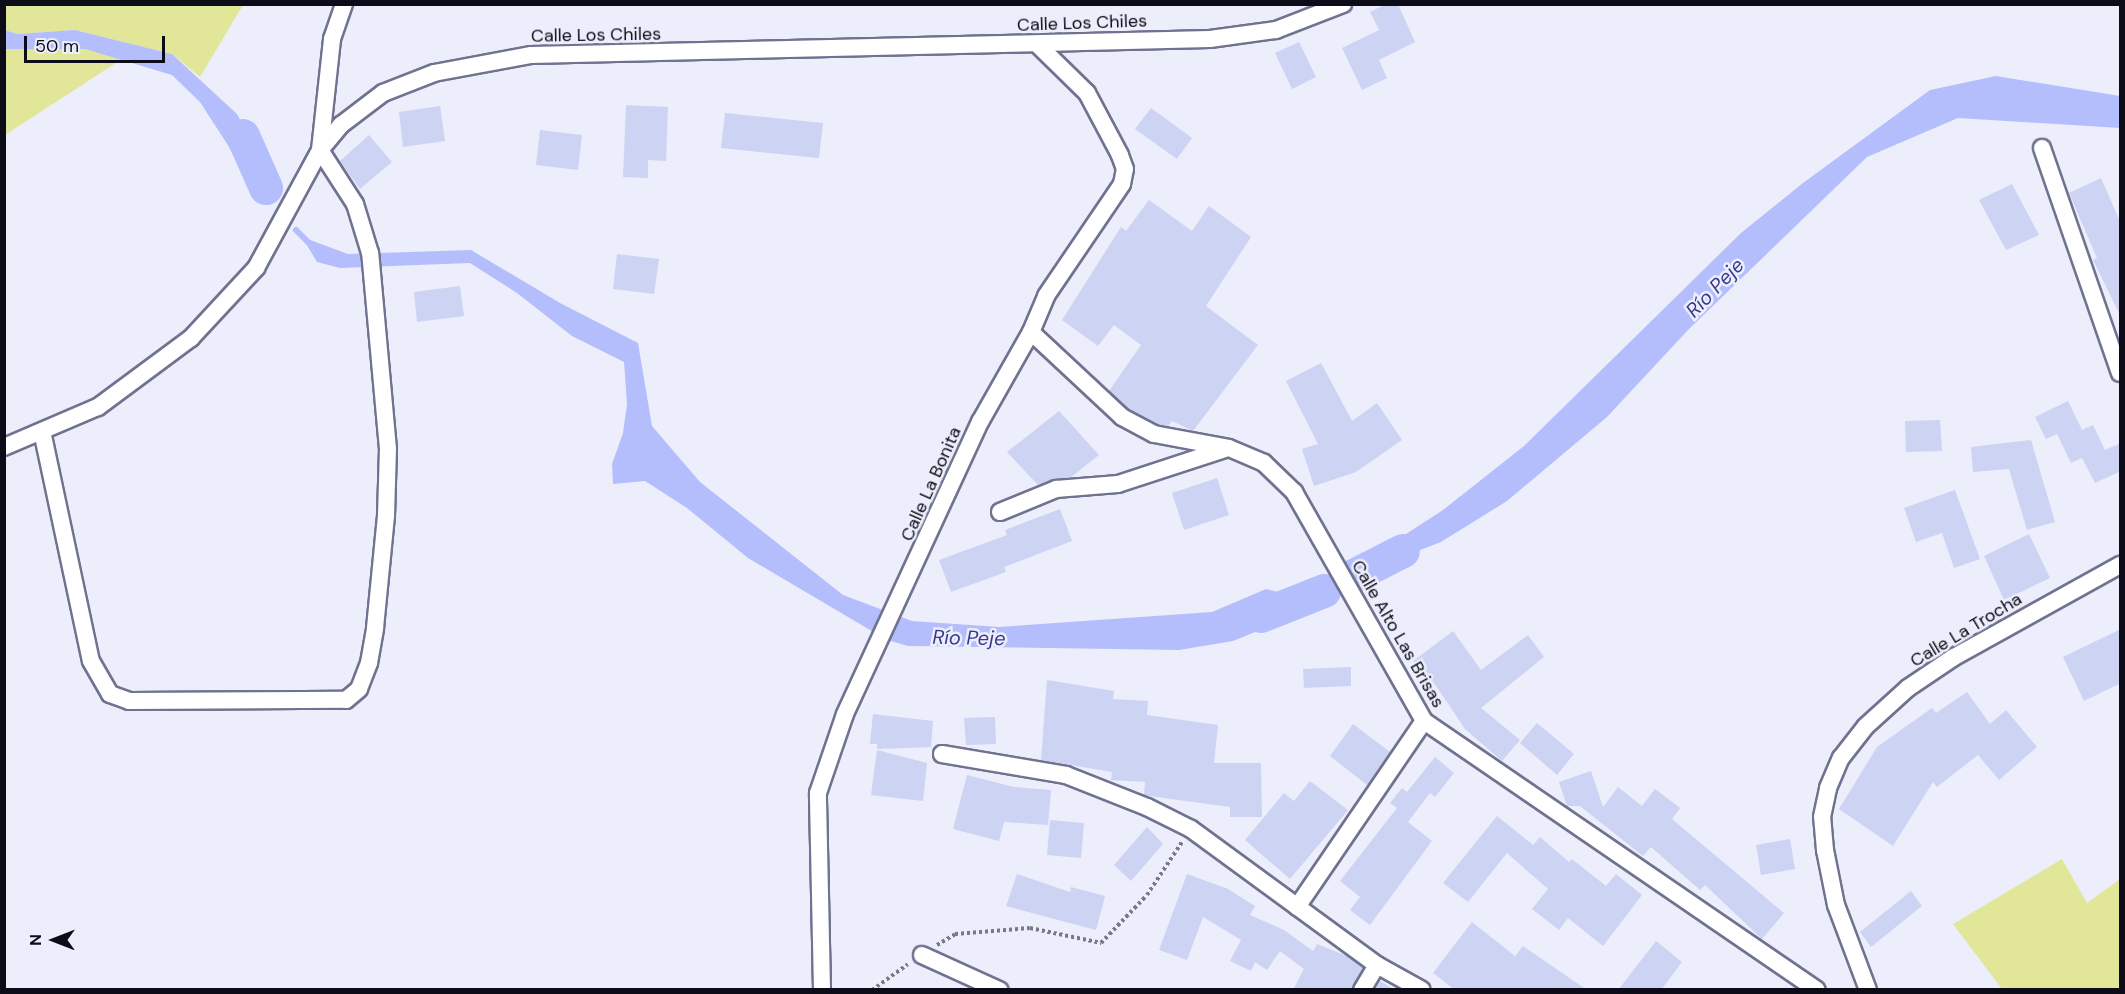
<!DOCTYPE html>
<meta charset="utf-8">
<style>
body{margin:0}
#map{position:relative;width:2125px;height:994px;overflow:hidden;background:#eceefb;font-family:"DM Sans",sans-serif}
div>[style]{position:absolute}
.green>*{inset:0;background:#e2e698}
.water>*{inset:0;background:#b5befc}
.stream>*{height:6px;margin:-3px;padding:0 3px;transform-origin:3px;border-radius:3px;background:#b5befc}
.river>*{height:34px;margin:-17px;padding:0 17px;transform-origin:17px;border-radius:17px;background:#b5befc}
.building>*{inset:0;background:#cdd3f2}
.path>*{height:4px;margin-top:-2px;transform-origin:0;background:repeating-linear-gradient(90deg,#787985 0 3px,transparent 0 6px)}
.roads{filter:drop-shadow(2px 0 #6f738f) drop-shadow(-2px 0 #6f738f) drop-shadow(0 2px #6f738f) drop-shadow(0 -2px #6f738f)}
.minor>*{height:16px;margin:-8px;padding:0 8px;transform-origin:8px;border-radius:8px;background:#fff}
span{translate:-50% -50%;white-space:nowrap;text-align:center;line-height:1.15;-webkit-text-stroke:5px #eceefb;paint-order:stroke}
.street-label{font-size:18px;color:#0b0c17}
.water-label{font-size:20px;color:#39388f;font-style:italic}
.frame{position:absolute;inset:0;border:6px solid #0b0c17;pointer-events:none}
.north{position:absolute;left:24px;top:910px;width:60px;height:60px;-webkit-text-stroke:4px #eceefb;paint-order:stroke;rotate:270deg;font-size:16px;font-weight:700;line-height:24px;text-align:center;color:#0b0c17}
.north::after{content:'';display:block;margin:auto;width:21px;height:27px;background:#0b0c17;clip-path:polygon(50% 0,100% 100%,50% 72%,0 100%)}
.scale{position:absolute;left:24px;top:36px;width:141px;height:27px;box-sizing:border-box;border:3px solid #0b0c17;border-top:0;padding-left:8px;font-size:18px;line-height:21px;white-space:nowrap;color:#0b0c17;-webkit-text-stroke:4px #eceefb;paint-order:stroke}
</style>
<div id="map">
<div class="green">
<i style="clip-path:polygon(4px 5px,243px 5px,200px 77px,172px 54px,75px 30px,17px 34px,5px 30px)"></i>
<i style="clip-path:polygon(5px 49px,85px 49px,122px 59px,5px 135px)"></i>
<i style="clip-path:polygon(2062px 859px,2087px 903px,2120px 879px,2120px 989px,2002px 989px,1953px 924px)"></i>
</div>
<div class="water">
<i style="clip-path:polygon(5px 30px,17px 34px,75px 30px,172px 54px,237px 114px,262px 161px,262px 178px,231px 150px,200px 102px,172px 75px,85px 49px,5px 49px)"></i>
<i style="clip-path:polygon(1996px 76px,2120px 96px,2120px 128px,1958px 118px,1867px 157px,1688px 330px,1607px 417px,1507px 501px,1441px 542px,1363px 572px,1389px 545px,1443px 510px,1524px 446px,1741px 233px,1803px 183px,1930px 90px)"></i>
<i style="clip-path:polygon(302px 237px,348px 254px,471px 250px,560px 303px,638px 343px,652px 426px,700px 482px,843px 595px,912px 621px,999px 627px,1212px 612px,1266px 589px,1306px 599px,1300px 614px,1233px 641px,1179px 650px,908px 646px,887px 640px,748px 558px,687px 508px,645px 481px,613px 484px,612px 464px,623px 433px,627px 404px,624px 362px,572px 336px,517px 293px,470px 263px,340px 268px,317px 262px)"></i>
</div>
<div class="stream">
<i style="left:296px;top:230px;width:17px;rotate:45deg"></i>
</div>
<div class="river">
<i style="left:243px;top:136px;width:57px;rotate:66.1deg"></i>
<i style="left:1352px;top:577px;width:57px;rotate:-27deg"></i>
<i style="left:1261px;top:616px;width:68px;rotate:-21.6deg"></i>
</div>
<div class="building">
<i style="clip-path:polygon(1386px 4px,1398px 4px,1415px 42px,1379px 60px,1387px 78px,1362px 90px,1342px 48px,1379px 30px,1370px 12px)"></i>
<i style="clip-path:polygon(1299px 42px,1316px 77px,1292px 89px,1275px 53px)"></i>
<i style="clip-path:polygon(626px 105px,668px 107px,666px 161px,648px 160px,648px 178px,623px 177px)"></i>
<i style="clip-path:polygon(440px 106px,445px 141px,403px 147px,399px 112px)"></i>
<i style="clip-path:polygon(1151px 108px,1192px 138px,1177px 159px,1135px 129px)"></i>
<i style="clip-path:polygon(725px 113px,823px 123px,819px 158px,721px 148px)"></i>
<i style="clip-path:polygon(540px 130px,582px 135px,578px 170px,536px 165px)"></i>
<i style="clip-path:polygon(369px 135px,392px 162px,360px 189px,340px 161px)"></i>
<i style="clip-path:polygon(2101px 178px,2121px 224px,2121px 317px,2093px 260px,2097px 258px,2069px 193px)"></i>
<i style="clip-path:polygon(2012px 184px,2039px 235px,2006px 250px,1979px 200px)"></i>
<i style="clip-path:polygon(1149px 200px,1192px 231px,1209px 206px,1251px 237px,1206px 306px,1258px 345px,1193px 431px,1172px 421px,1168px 426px,1158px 424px,1128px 408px,1109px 391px,1141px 345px,1114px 325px,1098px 346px,1062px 320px,1121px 227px,1126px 231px)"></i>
<i style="clip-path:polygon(617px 254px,659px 259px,654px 294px,613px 289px)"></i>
<i style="clip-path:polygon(460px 286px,464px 316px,417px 322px,414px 292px)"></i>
<i style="clip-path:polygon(1321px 363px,1352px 421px,1377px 403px,1402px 440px,1356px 472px,1314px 486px,1302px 449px,1318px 444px,1286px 381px)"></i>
<i style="clip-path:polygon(2068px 401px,2082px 430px,2093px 425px,2105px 450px,2121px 443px,2121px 471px,2095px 483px,2082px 458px,2071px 463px,2057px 434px,2046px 439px,2035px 417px)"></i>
<i style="clip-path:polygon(1059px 411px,1099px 455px,1071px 477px,1038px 485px,1007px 452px)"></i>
<i style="clip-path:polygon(1940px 420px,1942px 451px,1906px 452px,1905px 421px)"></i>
<i style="clip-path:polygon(2031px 440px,2055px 522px,2027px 530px,2009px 469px,1973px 472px,1971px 447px)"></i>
<i style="clip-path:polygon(1217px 478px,1229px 515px,1184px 530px,1172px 493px)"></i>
<i style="clip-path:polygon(1955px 490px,1980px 559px,1954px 568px,1942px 533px,1916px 542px,1904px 508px)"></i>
<i style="clip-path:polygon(1060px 509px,1072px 541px,1004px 567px,1006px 572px,951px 592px,939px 560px,1007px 535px,1005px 530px)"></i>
<i style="clip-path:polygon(2029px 534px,2050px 578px,2004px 600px,1984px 556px)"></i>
<i style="clip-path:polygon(2121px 629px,2121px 683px,2084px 701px,2063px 657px)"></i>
<i style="clip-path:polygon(1453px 631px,1481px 670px,1528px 635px,1544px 657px,1481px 708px,1520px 740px,1502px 761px,1465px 729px,1432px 680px,1429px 682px,1413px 661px)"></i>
<i style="clip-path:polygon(1351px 667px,1351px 686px,1304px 688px,1303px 669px)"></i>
<i style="clip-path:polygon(1047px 680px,1114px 691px,1113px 699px,1148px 701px,1147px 715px,1218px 725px,1214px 763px,1261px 763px,1262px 817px,1230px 817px,1230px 807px,1149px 796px,1144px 795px,1145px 782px,1111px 780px,1112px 772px,1041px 760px)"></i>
<i style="clip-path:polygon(1967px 692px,1990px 724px,2006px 710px,2037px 747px,1999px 780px,1978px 755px,1937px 787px,1933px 782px,1893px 846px,1839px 809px,1877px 747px,1932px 708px,1936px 713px)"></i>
<i style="clip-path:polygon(873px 714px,933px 721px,931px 747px,877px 749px,877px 744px,870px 744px)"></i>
<i style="clip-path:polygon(995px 717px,996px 744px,966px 745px,964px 718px)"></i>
<i style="clip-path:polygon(1537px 723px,1574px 754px,1557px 775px,1520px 743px)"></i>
<i style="clip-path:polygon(1353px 724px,1390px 752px,1367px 785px,1330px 756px)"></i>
<i style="clip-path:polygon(877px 750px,927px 763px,923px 801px,871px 795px)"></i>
<i style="clip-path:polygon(1435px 757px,1454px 773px,1435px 797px,1430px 793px,1408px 822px,1432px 841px,1370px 925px,1350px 910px,1360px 897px,1340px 881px,1397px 808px,1390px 803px,1402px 788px,1407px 792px)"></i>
<i style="clip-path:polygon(1591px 771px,1603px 807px,1618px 787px,1642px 806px,1655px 789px,1680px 808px,1672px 819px,1784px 913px,1762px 939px,1705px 885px,1700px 890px,1651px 847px,1643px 856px,1580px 806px,1567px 806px,1559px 782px)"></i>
<i style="clip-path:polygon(967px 775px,1014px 787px,1051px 790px,1048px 825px,1004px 822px,999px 841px,953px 829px)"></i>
<i style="clip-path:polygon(1310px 781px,1348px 810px,1290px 879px,1245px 840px,1284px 793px,1294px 801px)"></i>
<i style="clip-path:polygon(1497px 816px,1533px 845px,1540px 837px,1569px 862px,1572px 859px,1606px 886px,1616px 874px,1642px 895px,1603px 946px,1568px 918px,1559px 930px,1532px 909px,1548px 889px,1507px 853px,1468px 902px,1443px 883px)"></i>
<i style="clip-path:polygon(1050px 820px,1084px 823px,1081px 858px,1047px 855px)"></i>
<i style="clip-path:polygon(1147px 827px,1163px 844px,1131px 881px,1114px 865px)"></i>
<i style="clip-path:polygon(1790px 839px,1795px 869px,1761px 875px,1756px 845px)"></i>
<i style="clip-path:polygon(1017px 874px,1070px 892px,1071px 887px,1105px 896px,1096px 930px,1006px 906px)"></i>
<i style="clip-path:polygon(1187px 874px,1228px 889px,1255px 906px,1250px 915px,1284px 930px,1313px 951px,1317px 944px,1349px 957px,1363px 968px,1352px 990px,1293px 990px,1304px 969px,1280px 951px,1267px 970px,1255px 962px,1251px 971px,1230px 961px,1241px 940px,1203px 917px,1187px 960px,1159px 950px)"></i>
<i style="clip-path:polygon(1911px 891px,1922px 906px,1871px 947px,1860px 932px)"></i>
<i style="clip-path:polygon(1472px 922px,1515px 956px,1523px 946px,1587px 990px,1455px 990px,1433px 973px)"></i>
<i style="clip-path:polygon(1656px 941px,1682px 962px,1661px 990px,1618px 990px)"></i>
<i style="clip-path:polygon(1380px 981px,1395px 990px,1375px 990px)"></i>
</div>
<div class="path">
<i style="left:937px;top:945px;width:21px;rotate:-31deg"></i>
<i style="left:955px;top:934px;width:75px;rotate:-4.6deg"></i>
<i style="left:1030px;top:928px;width:73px;rotate:11.9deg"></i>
<i style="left:1101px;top:943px;width:66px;rotate:-46.2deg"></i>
<i style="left:1147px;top:895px;width:64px;rotate:-56.6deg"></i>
<i style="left:872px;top:990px;width:44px;rotate:-35.8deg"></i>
</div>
<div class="roads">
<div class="minor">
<i style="left:2042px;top:148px;width:238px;rotate:70.9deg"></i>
<i style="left:1031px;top:332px;width:125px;rotate:43deg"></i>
<i style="left:1122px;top:417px;width:36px;rotate:28deg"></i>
<i style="left:1154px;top:434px;width:76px;rotate:10.6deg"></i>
<i style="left:1229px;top:448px;width:38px;rotate:23deg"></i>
<i style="left:1264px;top:463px;width:42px;rotate:44deg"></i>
<i style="left:1294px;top:492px;width:263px;rotate:60.4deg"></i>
<i style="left:1424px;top:721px;width:476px;rotate:34.4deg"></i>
<i style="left:42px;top:431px;width:235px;rotate:78deg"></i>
<i style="left:91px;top:661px;width:38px;rotate:60deg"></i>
<i style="left:110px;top:694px;width:20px;rotate:20deg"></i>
<i style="left:129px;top:701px;width:217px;rotate:-0.3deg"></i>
<i style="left:346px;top:700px;width:17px;rotate:-40deg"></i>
<i style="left:359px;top:689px;width:28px;rotate:-69deg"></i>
<i style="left:369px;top:663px;width:36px;rotate:-80deg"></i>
<i style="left:375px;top:628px;width:113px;rotate:-84.4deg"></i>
<i style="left:386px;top:516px;width:67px;rotate:-88.3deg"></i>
<i style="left:388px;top:449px;width:197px;rotate:-95.2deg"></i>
<i style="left:370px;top:253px;width:51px;rotate:-107deg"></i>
<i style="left:355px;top:204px;width:64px;rotate:-122.9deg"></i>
<i style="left:320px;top:150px;width:112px;rotate:-83.8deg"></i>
<i style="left:332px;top:39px;width:37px;rotate:-71deg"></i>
<i style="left:4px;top:447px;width:102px;rotate:-23.1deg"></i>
<i style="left:98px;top:407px;width:116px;rotate:-36.6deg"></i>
<i style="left:191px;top:338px;width:96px;rotate:-47.1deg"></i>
<i style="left:256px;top:268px;width:134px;rotate:-61.5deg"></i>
<i style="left:320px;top:150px;width:33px;rotate:-50deg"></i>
<i style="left:341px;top:125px;width:53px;rotate:-37.3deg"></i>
<i style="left:383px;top:93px;width:55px;rotate:-21.4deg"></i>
<i style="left:434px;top:73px;width:99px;rotate:-10.5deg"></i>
<i style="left:531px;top:55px;width:679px;rotate:-1.35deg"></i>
<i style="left:1210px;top:39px;width:67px;rotate:-7.8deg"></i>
<i style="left:1276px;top:30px;width:72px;rotate:-21.2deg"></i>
<i style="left:1000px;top:512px;width:61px;rotate:-22.3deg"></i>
<i style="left:1056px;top:489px;width:62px;rotate:-4.6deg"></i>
<i style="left:1118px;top:484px;width:113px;rotate:-18.1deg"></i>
<i style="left:942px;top:754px;width:126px;rotate:9.6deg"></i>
<i style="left:1066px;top:775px;width:87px;rotate:21.6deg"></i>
<i style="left:1147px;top:807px;width:49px;rotate:26.6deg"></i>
<i style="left:1191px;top:829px;width:230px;rotate:36.2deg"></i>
<i style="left:1377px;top:965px;width:51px;rotate:29.1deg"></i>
<i style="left:1297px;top:907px;width:225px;rotate:-55.7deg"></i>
<i style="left:922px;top:955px;width:85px;rotate:24.4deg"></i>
<i style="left:822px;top:990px;width:197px;rotate:-91.2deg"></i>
<i style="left:818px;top:793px;width:83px;rotate:-71.1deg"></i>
<i style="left:845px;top:714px;width:322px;rotate:-65.2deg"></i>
<i style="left:980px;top:422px;width:103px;rotate:-60.5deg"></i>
<i style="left:1031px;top:332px;width:39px;rotate:-67deg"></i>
<i style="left:1046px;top:296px;width:135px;rotate:-55.8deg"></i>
<i style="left:1122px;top:184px;width:15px;rotate:-79deg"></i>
<i style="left:1125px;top:169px;width:15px;rotate:-110deg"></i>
<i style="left:1120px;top:155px;width:70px;rotate:-118deg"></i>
<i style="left:1087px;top:93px;width:70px;rotate:-135.6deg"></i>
<i style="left:1362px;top:990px;width:29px;rotate:-59deg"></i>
<i style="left:1868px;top:990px;width:91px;rotate:-110.6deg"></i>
<i style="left:1836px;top:905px;width:56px;rotate:-101.3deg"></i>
<i style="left:1825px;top:850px;width:33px;rotate:-95deg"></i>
<i style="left:1822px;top:817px;width:30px;rotate:-78deg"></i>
<i style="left:1828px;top:788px;width:33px;rotate:-67deg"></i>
<i style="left:1841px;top:758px;width:39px;rotate:-52deg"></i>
<i style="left:1865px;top:727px;width:58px;rotate:-42.2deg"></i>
<i style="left:1908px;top:688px;width:55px;rotate:-34deg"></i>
<i style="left:1954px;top:657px;width:190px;rotate:-29deg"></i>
</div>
</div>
<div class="street-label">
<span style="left:1082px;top:23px;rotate:-2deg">Calle Los Chiles</span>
<span style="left:596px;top:35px;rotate:-1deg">Calle Los Chiles</span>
<span style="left:931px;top:484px;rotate:-66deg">Calle La Bonita</span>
<span style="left:1966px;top:630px;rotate:-31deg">Calle La Trocha</span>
<span style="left:1398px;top:634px;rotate:60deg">Calle Alto Las Brisas</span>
</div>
<div class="water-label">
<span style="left:1715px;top:288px;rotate:-46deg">Río Peje</span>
<span style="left:969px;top:638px;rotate:1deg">Río Peje</span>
</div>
<div class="frame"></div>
<div class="north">N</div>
<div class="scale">50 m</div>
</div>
